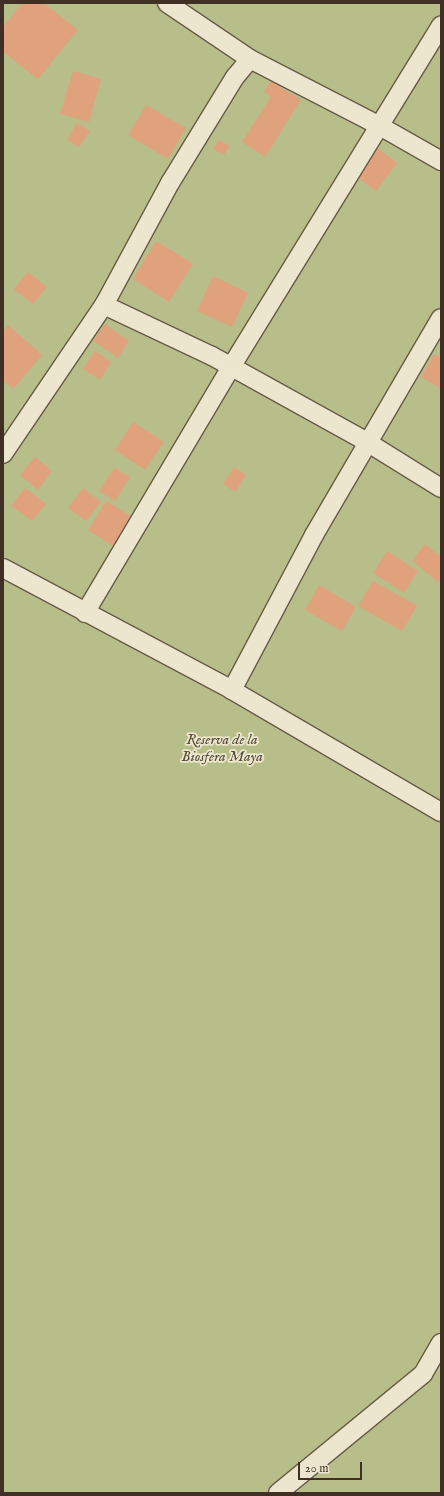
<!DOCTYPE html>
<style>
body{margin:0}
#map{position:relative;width:444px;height:1496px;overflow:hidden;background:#e4d9b3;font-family:"IM FELL English",serif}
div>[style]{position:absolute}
.green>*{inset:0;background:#b7be8a}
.building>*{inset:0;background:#e0a17d}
.roads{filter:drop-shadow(1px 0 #685a48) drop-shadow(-1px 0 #685a48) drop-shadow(0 1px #685a48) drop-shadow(0 -1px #685a48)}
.street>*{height:18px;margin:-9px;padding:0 9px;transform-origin:9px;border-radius:9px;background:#ede6ce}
span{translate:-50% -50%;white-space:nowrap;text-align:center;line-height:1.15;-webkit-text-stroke:3.5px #ede6ce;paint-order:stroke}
.park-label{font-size:15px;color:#574c39;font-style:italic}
.frame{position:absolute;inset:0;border:4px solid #3f2f25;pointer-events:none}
.scale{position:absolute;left:298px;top:1462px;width:64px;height:18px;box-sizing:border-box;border:2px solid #3f2f25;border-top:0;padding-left:5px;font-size:12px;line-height:14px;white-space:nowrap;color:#3f2f25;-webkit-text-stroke:3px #ede6ce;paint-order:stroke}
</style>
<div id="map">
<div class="green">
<i style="clip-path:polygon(3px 3px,441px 3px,441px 1493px,3px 1493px)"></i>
</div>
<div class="building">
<i style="clip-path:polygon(22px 3px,44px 3px,78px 30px,38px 79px,3px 52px,3px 27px)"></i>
<i style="clip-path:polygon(73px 71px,101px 79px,89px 122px,60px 114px)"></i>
<i style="clip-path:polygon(271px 81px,301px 100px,265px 157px,242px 142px,271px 97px,264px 92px)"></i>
<i style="clip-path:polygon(146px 105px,186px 128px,168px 159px,128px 135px)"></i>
<i style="clip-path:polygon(77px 123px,90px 131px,79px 147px,67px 140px)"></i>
<i style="clip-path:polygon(219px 140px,229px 146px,224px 155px,213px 149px)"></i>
<i style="clip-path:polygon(376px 147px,397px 163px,376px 191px,355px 176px)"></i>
<i style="clip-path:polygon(156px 241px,193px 264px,169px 302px,133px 279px)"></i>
<i style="clip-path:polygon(28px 272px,47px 287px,33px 304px,14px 289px)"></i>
<i style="clip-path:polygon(213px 276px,248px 293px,232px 327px,197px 311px)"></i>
<i style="clip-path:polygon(105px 324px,129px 341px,118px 358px,93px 341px)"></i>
<i style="clip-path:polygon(8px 325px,42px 355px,13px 389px,3px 381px,3px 331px)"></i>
<i style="clip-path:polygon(95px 351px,111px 362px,100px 380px,83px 369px)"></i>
<i style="clip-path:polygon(434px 354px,441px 358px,441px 389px,421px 377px)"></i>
<i style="clip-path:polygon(133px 422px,164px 442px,145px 470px,115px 450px)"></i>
<i style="clip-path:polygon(35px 457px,52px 471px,38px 490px,20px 475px)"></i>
<i style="clip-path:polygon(234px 467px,246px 475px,235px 492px,223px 484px)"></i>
<i style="clip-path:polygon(114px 468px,130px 477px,115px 501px,99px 491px)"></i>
<i style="clip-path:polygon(25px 488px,46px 504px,32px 521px,11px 506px)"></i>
<i style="clip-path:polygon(83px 488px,101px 502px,86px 521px,68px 508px)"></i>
<i style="clip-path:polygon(106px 501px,134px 518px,115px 547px,88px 530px)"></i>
<i style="clip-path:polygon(425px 544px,441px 557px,441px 578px,438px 582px,412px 561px)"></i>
<i style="clip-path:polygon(387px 551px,418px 571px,404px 593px,373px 573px)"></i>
<i style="clip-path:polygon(373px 581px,417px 606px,402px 631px,358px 606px)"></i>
<i style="clip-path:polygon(319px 585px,356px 607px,342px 631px,305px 610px)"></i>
</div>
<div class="roads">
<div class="street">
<i style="left:167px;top:3px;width:100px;rotate:34deg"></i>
<i style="left:250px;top:59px;width:144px;rotate:27.3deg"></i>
<i style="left:378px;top:125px;width:73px;rotate:29.7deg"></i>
<i style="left:104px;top:305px;width:119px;rotate:25.3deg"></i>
<i style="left:212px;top:356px;width:177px;rotate:29deg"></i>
<i style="left:367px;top:442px;width:87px;rotate:31.9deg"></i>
<i style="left:3px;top:454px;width:180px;rotate:-55.9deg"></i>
<i style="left:104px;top:305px;width:139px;rotate:-61.6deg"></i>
<i style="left:170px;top:183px;width:124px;rotate:-58.5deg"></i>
<i style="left:235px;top:77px;width:23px;rotate:-50deg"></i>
<i style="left:3px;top:568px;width:259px;rotate:28deg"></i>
<i style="left:232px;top:690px;width:242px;rotate:30.3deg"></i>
<i style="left:85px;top:613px;width:286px;rotate:-59.3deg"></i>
<i style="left:231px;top:367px;width:401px;rotate:-58.4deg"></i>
<i style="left:232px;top:690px;width:175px;rotate:-62.1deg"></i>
<i style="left:314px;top:535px;width:251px;rotate:-59.7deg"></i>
<i style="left:278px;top:1493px;width:188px;rotate:-39.4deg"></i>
<i style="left:423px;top:1374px;width:36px;rotate:-60deg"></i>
</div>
</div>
<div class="park-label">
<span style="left:222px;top:748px">Reserva de la<br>Biosfera Maya</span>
</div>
<div class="frame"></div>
<div class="scale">20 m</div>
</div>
